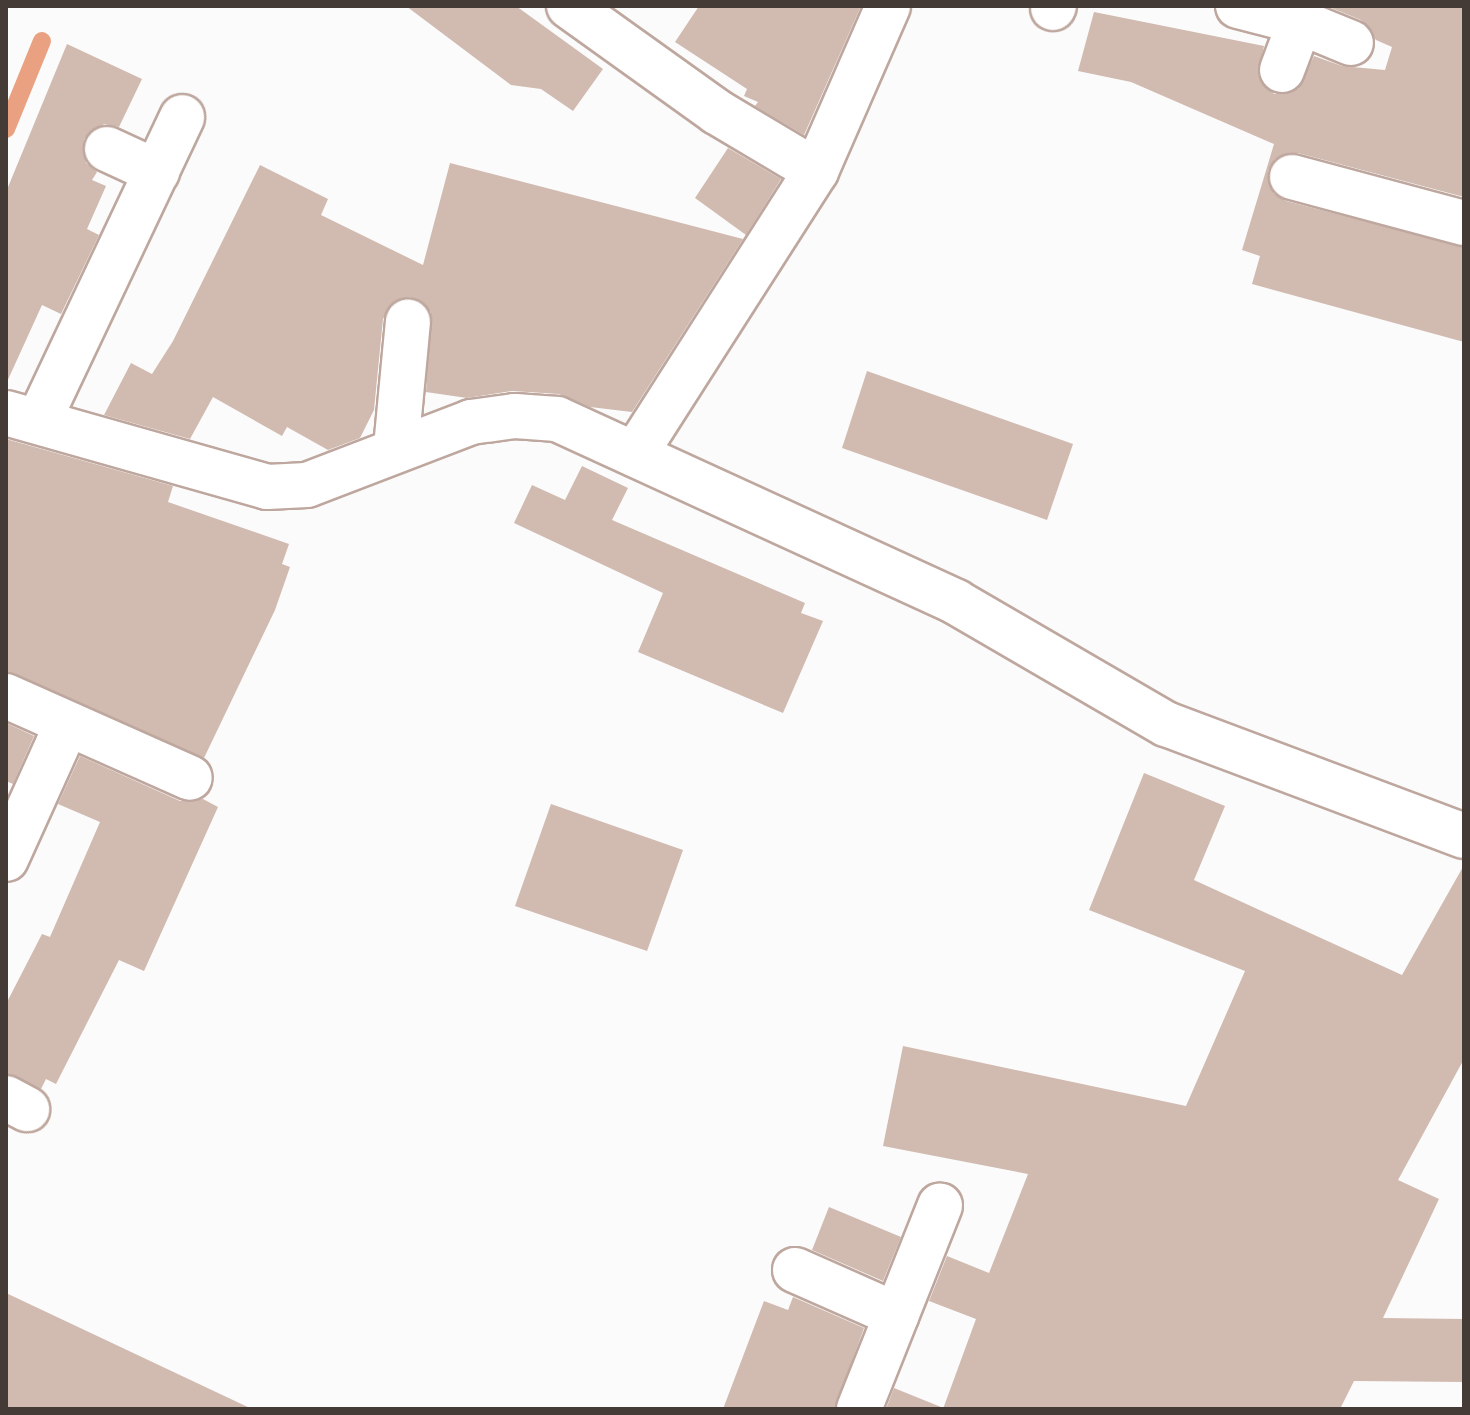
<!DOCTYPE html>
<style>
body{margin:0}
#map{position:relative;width:1470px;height:1415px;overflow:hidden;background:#fbfbfb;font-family:Roboto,sans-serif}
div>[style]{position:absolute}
.stream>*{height:18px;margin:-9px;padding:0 9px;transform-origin:9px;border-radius:9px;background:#eaa182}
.building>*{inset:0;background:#d1bab0}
.roads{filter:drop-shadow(2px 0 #bea79e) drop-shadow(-2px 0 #bea79e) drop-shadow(0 2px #bea79e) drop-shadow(0 -2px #bea79e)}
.minor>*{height:44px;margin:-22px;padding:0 22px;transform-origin:22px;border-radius:22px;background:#fff}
span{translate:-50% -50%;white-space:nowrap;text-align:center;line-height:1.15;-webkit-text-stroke:7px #fbfbfb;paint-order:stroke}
.frame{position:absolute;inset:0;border:8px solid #443a36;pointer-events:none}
</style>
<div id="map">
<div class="stream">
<i style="left:6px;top:129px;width:95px;rotate:-67.8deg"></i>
</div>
<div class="building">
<i style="clip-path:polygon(406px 6px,516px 6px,603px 69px,573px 111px,541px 89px,511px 85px)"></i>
<i style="clip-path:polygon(699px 6px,861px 6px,804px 135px,755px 106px,758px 102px,744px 96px,747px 89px,675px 42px)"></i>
<i style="clip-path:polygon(1327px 6px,1464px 6px,1464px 197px,1298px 153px,1275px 159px,1268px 171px,1274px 194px,1286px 201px,1464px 247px,1464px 342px,1252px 284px,1260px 256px,1242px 250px,1274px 144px,1131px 82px,1078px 71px,1094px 12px,1264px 46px,1258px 75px,1274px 94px,1298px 89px,1314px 56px,1342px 66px,1385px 70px,1392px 47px,1376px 40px,1361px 20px)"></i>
<i style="clip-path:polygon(67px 44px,142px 79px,119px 127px,104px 124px,84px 139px,86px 163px,97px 172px,92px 180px,106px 186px,87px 229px,99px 235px,61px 314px,42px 305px,6px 384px,6px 192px)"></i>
<i style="clip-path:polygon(728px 148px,781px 179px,746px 235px,695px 198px)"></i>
<i style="clip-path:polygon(450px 163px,743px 239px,632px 412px,590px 407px,559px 394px,512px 391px,467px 398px,426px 392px,431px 312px,410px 297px,397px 300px,383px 319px,374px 410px,360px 438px,328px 450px,287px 427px,282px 436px,213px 397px,190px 439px,104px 415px,131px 363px,152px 374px,173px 341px,260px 165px,328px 199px,321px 215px,423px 265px)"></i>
<i style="clip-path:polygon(867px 371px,1073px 444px,1047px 520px,842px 448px)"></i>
<i style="clip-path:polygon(6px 439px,173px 486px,168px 502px,289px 544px,282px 564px,290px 567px,275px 610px,204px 758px,6px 671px)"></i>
<i style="clip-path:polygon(582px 466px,628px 488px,612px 520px,805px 603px,801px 613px,823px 621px,783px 713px,638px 652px,663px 593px,514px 523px,532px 485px,565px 500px)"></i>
<i style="clip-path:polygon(6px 723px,34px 736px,13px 784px,6px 781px)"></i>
<i style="clip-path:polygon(80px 756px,180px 801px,203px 799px,218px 807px,144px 971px,119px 960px,56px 1084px,46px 1079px,41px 1089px,6px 1073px,6px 1004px,42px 934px,50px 937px,100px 822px,58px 804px)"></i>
<i style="clip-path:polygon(1144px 773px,1225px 806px,1194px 880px,1402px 975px,1464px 865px,1464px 1059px,1398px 1180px,1439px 1199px,1383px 1318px,1464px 1319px,1464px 1382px,1354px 1381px,1340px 1409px,943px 1409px,976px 1319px,929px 1301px,947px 1256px,989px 1273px,1028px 1174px,883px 1146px,903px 1046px,1186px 1106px,1245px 971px,1089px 910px)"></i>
<i style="clip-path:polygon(551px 804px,683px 850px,647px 951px,515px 906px)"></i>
<i style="clip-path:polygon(829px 1207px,901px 1237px,883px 1281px,812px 1250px)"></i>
<i style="clip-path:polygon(6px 1293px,252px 1409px,6px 1409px)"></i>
<i style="clip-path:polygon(793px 1297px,864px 1328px,835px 1409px,723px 1409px,764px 1301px,788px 1310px)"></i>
<i style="clip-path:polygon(894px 1388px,941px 1407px,940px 1409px,886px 1409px)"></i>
</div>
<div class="roads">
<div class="minor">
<i style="left:569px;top:6px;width:182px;rotate:35.6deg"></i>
<i style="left:717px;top:112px;width:115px;rotate:30.8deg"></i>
<i style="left:1238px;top:6px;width:64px;rotate:14.5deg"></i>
<i style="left:1300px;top:22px;width:55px;rotate:22.4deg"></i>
<i style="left:1053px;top:8px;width:2px;rotate:-63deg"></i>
<i style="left:1282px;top:70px;width:51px;rotate:-69.4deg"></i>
<i style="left:107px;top:149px;width:55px;rotate:24.7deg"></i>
<i style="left:1292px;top:177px;width:178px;rotate:15deg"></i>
<i style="left:6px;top:413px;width:271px;rotate:15.8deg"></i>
<i style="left:267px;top:487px;width:40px;rotate:-2.9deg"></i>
<i style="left:307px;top:485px;width:176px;rotate:-21deg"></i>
<i style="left:471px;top:422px;width:44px;rotate:-7.8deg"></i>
<i style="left:515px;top:416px;width:42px;rotate:4.1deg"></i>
<i style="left:557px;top:419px;width:439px;rotate:24.6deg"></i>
<i style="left:956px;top:602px;width:243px;rotate:30.2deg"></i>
<i style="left:1166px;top:724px;width:318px;rotate:20.6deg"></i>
<i style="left:39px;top:420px;width:335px;rotate:-64.7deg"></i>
<i style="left:396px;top:448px;width:127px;rotate:-84.6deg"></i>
<i style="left:635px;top:454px;width:336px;rotate:-57.4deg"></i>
<i style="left:816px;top:171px;width:180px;rotate:-66.4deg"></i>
<i style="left:6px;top:696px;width:201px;rotate:24deg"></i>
<i style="left:6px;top:859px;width:148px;rotate:-65.7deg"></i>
<i style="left:6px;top:1098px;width:24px;rotate:28deg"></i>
<i style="left:795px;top:1270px;width:111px;rotate:23.8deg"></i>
<i style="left:859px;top:1409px;width:219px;rotate:-68.3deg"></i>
</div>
</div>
<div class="frame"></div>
</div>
